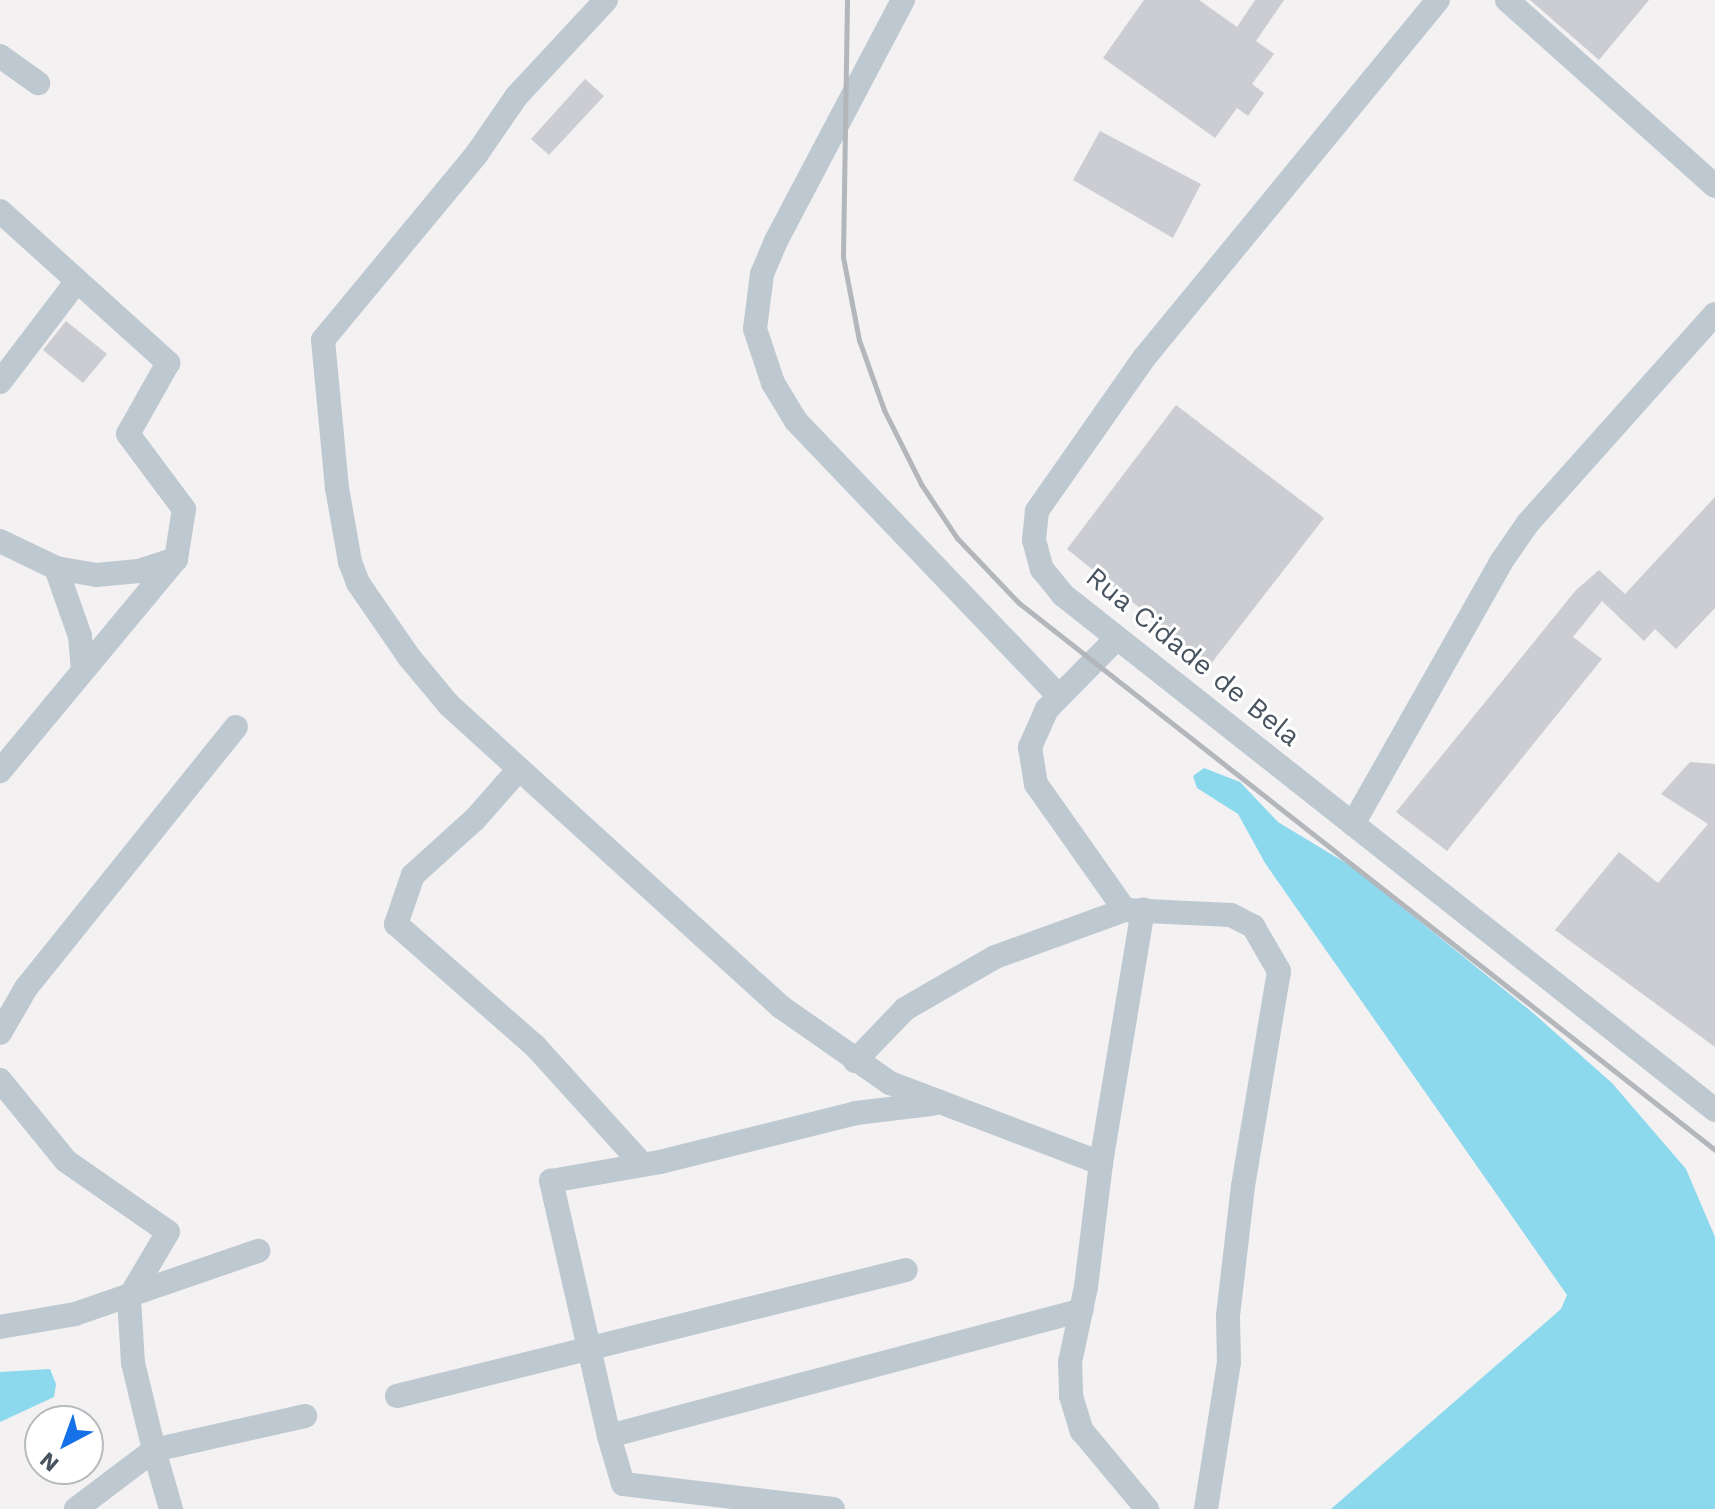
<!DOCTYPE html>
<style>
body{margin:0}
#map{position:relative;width:1715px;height:1509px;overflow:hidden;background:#f3f1f1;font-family:"Work Sans",sans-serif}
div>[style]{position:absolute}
.water>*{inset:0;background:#8cd9ee}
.building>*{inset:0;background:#cbcdd3}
.minor>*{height:24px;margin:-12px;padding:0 12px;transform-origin:12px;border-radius:12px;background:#bec8d0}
.rail>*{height:5px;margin:-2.5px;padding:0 2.5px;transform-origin:2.5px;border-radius:2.5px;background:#b3b6bb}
span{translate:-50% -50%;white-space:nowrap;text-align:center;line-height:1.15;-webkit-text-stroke:6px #fff;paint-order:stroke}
.street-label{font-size:28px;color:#48545f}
.north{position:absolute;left:24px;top:1405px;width:80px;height:80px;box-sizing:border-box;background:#fff;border:2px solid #b6bbbf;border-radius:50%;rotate:221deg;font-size:22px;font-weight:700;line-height:32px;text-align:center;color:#48545f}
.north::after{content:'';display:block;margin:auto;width:28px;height:36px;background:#1671e8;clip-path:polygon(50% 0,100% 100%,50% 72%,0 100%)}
</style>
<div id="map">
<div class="water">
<i style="clip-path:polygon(1204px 768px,1240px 782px,1278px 822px,1354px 868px,1532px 1012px,1612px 1083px,1686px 1169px,1715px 1237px,1715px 1509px,1331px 1509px,1561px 1309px,1567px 1295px,1265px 863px,1238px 814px,1197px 788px,1193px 776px)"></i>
<i style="clip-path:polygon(50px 1369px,56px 1384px,54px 1397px,0 1422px,0 1372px)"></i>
</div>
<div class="building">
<i style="clip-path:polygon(1144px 0,1199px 0,1237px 27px,1255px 0,1284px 0,1256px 41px,1274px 54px,1252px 84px,1264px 93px,1248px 116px,1237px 108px,1215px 138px,1103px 58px)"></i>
<i style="clip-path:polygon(1530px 0,1649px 0,1599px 60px)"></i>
<i style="clip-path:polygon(585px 79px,604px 96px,549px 155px,531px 139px)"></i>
<i style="clip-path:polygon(1100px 131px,1201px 184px,1173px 238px,1073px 180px)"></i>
<i style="clip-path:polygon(66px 321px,107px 354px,83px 383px,43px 350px)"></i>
<i style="clip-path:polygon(1176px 405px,1324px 518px,1210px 665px,1067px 549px)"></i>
<i style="clip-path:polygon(1715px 497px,1715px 608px,1676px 649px,1655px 629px,1644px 641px,1602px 601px,1573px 637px,1602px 659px,1447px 851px,1396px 812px,1576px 590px,1599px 570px,1625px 594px)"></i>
<i style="clip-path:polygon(1690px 762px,1715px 764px,1715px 1047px,1555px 930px,1619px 852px,1658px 883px,1708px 824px,1661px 794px)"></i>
</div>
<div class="minor">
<i style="left:606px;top:0;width:132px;rotate:132.9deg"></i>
<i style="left:516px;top:97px;width:70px;rotate:124.6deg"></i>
<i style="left:476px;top:155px;width:240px;rotate:129.6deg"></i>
<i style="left:323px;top:340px;width:149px;rotate:84.6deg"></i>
<i style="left:337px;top:488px;width:75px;rotate:80deg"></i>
<i style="left:350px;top:562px;width:22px;rotate:69deg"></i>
<i style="left:358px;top:583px;width:90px;rotate:55.4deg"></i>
<i style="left:409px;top:657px;width:62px;rotate:50.2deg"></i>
<i style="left:449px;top:705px;width:449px;rotate:42.3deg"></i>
<i style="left:781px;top:1007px;width:133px;rotate:34.9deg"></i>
<i style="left:890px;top:1083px;width:226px;rotate:20.8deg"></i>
<i style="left:1101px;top:1163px;width:125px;rotate:96.9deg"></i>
<i style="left:1086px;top:1287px;width:77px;rotate:102deg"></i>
<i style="left:1070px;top:1362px;width:34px;rotate:88deg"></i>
<i style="left:1071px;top:1396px;width:37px;rotate:73deg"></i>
<i style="left:1082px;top:1431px;width:102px;rotate:50.2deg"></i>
<i style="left:903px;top:0;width:272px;rotate:117.8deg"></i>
<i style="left:776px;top:241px;width:36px;rotate:113deg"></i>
<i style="left:762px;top:274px;width:55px;rotate:97.3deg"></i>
<i style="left:755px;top:329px;width:57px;rotate:71.6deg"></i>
<i style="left:773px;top:383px;width:44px;rotate:58.8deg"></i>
<i style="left:796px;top:421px;width:378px;rotate:46.3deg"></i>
<i style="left:1438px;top:0;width:463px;rotate:129.4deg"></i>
<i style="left:1144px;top:358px;width:187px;rotate:125deg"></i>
<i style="left:1037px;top:511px;width:29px;rotate:96deg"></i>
<i style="left:1034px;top:540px;width:30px;rotate:75deg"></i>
<i style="left:1042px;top:569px;width:33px;rotate:51deg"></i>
<i style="left:1063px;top:595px;width:831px;rotate:38.3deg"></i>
<i style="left:1507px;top:0;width:279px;rotate:41.8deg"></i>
<i style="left:0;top:56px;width:47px;rotate:35.4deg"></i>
<i style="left:0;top:211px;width:227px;rotate:42.1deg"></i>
<i style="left:168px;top:363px;width:81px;rotate:119.4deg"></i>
<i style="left:128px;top:434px;width:94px;rotate:53.3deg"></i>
<i style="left:184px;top:509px;width:51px;rotate:99.1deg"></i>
<i style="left:176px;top:559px;width:276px;rotate:129.7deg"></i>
<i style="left:0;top:382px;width:127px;rotate:-52.7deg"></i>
<i style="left:0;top:541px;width:62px;rotate:25.7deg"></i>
<i style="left:56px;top:568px;width:41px;rotate:9.9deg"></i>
<i style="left:96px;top:575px;width:43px;rotate:-5.3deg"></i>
<i style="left:139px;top:571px;width:39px;rotate:-18deg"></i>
<i style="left:56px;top:568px;width:72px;rotate:70.6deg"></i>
<i style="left:80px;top:636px;width:34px;rotate:85deg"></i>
<i style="left:1117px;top:638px;width:100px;rotate:134.6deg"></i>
<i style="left:1047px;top:709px;width:42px;rotate:114.1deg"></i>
<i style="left:1030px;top:747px;width:37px;rotate:81deg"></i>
<i style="left:1036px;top:784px;width:154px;rotate:54.8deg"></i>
<i style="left:1125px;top:910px;width:106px;rotate:2.7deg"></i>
<i style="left:1231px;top:915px;width:25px;rotate:27deg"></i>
<i style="left:1253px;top:926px;width:52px;rotate:60deg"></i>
<i style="left:1279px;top:971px;width:218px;rotate:99.5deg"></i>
<i style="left:1243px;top:1186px;width:131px;rotate:96.6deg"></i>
<i style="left:1228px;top:1316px;width:46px;rotate:88.8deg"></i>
<i style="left:1229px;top:1362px;width:149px;rotate:98.9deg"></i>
<i style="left:519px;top:769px;width:67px;rotate:131.3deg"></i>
<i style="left:475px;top:819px;width:84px;rotate:137.9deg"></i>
<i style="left:413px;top:875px;width:52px;rotate:109.1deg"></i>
<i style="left:396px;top:924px;width:185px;rotate:41.3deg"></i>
<i style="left:535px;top:1046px;width:159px;rotate:47.8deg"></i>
<i style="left:1353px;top:824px;width:301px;rotate:-60.5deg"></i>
<i style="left:1501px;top:562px;width:47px;rotate:-55.3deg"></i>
<i style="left:1528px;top:523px;width:280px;rotate:-48.2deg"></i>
<i style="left:0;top:1033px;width:52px;rotate:-60deg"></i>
<i style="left:26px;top:988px;width:335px;rotate:-51.2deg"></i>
<i style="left:855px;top:1061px;width:72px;rotate:-46.1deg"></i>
<i style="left:905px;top:1009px;width:104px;rotate:-30deg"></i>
<i style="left:995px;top:957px;width:138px;rotate:-19.9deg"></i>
<i style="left:0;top:1080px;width:104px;rotate:50.8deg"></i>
<i style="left:66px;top:1161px;width:124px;rotate:34.8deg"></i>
<i style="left:168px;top:1232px;width:77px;rotate:120.6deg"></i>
<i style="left:129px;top:1298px;width:65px;rotate:86.5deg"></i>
<i style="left:133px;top:1363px;width:89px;rotate:76.4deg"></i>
<i style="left:154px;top:1450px;width:98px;rotate:142.9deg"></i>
<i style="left:1101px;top:1163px;width:257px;rotate:-80.6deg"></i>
<i style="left:0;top:1327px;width:76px;rotate:-9.8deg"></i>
<i style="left:75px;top:1314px;width:194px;rotate:-19deg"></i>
<i style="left:397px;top:1396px;width:524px;rotate:-13.9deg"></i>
<i style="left:609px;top:1436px;width:262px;rotate:-102.8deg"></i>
<i style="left:551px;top:1181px;width:111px;rotate:-9.9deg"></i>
<i style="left:660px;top:1162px;width:202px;rotate:-14deg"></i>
<i style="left:856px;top:1113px;width:77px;rotate:-6.8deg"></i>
<i style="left:171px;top:1509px;width:61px;rotate:-106.1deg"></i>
<i style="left:154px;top:1450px;width:155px;rotate:-12.7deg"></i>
<i style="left:833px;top:1509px;width:211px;rotate:-173.2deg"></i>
<i style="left:623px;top:1484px;width:50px;rotate:-106.3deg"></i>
<i style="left:609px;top:1436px;width:489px;rotate:-14.9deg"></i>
</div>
<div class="rail">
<i style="left:847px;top:0;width:257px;rotate:90.9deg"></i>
<i style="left:843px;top:257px;width:85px;rotate:79.1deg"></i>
<i style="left:859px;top:340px;width:74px;rotate:70.3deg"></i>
<i style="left:884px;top:410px;width:83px;rotate:63.4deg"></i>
<i style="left:921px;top:484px;width:65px;rotate:56.3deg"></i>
<i style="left:957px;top:538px;width:90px;rotate:46.4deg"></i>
<i style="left:1019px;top:603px;width:885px;rotate:38.16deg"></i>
</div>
<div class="street-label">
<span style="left:1193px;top:657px;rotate:39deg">Rua Cidade de Bela</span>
</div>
<div class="north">N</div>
</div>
